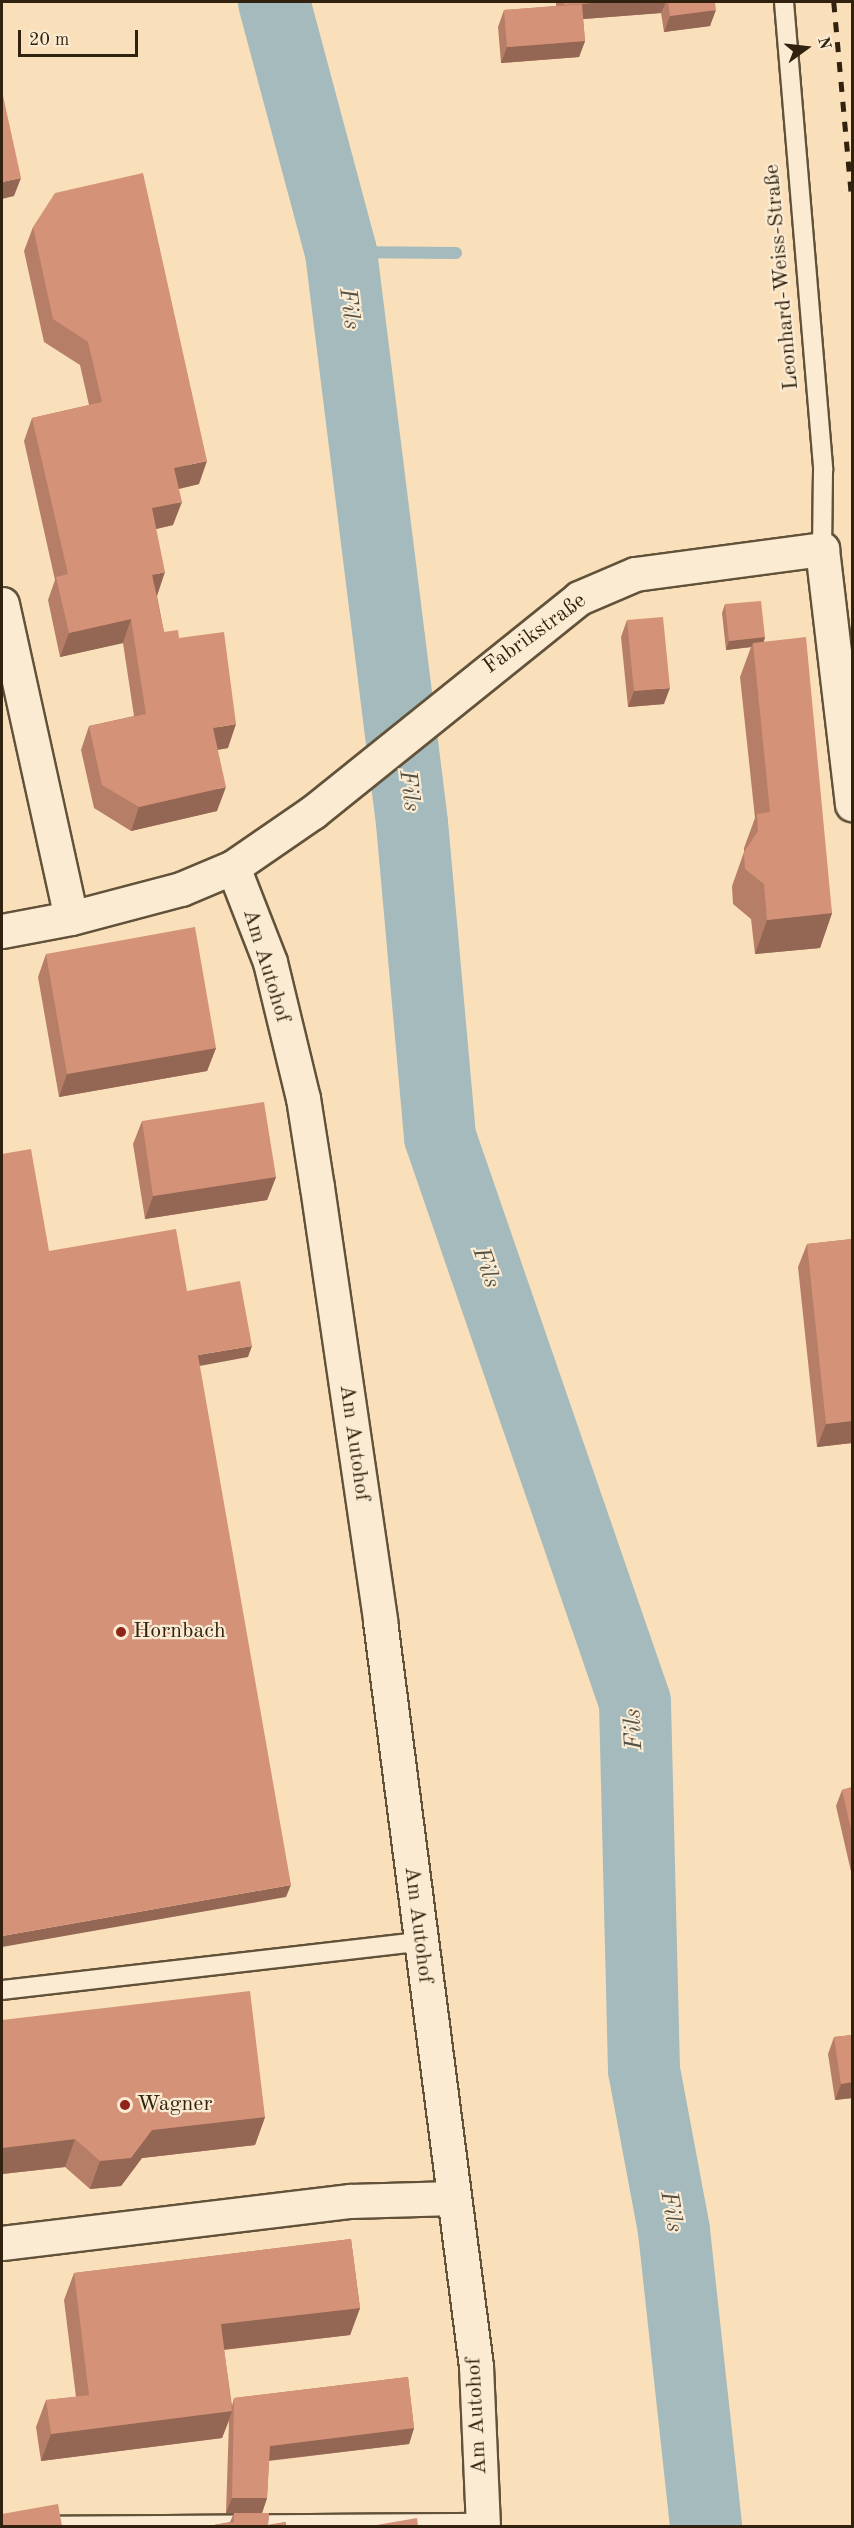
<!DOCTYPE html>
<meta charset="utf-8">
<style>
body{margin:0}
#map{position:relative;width:854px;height:2528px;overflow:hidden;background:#f9e0bb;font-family:"Old Standard TT",serif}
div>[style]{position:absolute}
.stream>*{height:12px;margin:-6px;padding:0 6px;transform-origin:6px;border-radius:6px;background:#a4babc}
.river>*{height:72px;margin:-36px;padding:0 36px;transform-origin:36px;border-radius:36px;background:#a4babc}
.roads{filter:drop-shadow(2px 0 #62523a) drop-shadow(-2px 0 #62523a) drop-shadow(0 2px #62523a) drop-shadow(0 -2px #62523a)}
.service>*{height:18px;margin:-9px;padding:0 9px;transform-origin:9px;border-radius:9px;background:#fbebd3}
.minor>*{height:33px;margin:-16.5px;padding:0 16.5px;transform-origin:16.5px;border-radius:16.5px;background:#fbebd3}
.rail>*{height:4.5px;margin-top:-2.25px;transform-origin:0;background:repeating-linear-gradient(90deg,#30220f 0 10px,transparent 0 20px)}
.wall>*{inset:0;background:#b67e67}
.shaded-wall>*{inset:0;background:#946654}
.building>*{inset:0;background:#d49278}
.dots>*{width:16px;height:16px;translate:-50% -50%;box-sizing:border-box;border:3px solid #fbebd3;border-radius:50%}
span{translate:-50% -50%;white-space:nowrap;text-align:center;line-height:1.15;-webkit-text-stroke:4.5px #fbebd3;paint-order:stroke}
.street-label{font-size:22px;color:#30220f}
.poi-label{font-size:22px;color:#30220f}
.left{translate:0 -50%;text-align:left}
.water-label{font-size:24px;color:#535043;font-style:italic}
.frame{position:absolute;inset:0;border:3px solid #30220f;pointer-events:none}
.north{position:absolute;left:776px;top:18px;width:60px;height:60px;-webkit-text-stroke:4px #fbebd3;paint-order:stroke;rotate:75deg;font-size:16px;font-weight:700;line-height:24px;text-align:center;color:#30220f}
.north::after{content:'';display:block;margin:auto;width:21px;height:27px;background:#30220f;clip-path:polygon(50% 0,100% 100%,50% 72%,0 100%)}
.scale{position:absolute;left:18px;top:30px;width:120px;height:27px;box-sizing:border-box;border:3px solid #30220f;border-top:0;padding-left:8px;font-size:18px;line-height:21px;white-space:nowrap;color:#30220f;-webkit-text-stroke:4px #fbebd3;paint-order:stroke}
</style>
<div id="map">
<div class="stream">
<i style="left:341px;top:252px;width:115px;rotate:0.5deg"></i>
</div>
<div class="river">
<i style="left:274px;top:2px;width:259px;rotate:75deg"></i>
<i style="left:341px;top:252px;width:575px;rotate:82.91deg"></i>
<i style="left:412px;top:823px;width:315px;rotate:84.9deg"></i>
<i style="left:440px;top:1137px;width:598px;rotate:70.96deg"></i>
<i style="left:635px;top:1702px;width:368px;rotate:88.6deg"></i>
<i style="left:644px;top:2070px;width:164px;rotate:79.4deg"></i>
<i style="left:674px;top:2231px;width:297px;rotate:83.8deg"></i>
</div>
<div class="roads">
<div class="service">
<i style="left:784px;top:2px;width:470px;rotate:85.2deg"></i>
<i style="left:823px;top:470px;width:79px;rotate:90.7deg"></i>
<i style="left:2px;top:1990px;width:421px;rotate:-6.6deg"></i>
<i style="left:27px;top:2526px;width:456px;rotate:-0.4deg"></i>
</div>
<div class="minor">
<i style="left:2px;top:604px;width:321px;rotate:77.6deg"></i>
<i style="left:233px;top:867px;width:102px;rotate:68.7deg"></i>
<i style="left:270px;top:962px;width:140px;rotate:76.4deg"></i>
<i style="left:303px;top:1098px;width:90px;rotate:81.1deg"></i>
<i style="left:317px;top:1187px;width:439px;rotate:81.7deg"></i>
<i style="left:380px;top:1621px;width:751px;rotate:82.66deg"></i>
<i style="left:476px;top:2366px;width:160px;rotate:87.5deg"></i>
<i style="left:2px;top:931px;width:70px;rotate:-10.7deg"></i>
<i style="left:71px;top:918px;width:114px;rotate:-14.8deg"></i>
<i style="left:181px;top:889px;width:56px;rotate:-22.9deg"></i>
<i style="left:233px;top:867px;width:97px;rotate:-34.5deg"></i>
<i style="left:313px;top:812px;width:341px;rotate:-38.8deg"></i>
<i style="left:579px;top:598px;width:61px;rotate:-23.2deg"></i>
<i style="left:635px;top:574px;width:189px;rotate:-7.6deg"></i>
<i style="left:822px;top:549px;width:257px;rotate:83.3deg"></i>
<i style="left:2px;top:2243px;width:351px;rotate:-6.9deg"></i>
<i style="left:350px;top:2201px;width:104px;rotate:-1.7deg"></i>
</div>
</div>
<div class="rail">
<i style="left:834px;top:2px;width:199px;rotate:84.8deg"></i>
</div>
<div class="wall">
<i style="clip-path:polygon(556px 2px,715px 2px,710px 26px,664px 32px,661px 13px,583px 19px,585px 41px,579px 57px,501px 63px,498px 27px,504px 10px,556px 6px)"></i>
<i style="clip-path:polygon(33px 227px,199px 484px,179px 489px,173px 525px,156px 529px,157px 596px,164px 632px,179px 638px,228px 748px,217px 750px,217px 811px,131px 831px,94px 808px,81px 750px,89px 726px,134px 716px,123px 643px,60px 657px,48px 600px,55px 580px,24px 441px,32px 418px,89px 405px,80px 365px,44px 342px,24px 251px)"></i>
<i style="clip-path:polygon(725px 604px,765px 637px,764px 641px,832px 913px,820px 948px,755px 954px,751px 919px,733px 904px,732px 886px,744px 852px,744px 848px,755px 818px,740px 677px,751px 647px,726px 650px,722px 613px)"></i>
<i style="clip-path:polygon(627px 620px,664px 704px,628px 707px,621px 637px)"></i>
<i style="clip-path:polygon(46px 954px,216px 1048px,207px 1071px,59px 1097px,38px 977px)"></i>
<i style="clip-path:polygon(142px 1121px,276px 1177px,267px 1200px,145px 1219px,133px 1144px)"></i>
<i style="clip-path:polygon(852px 1239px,852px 1443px,817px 1447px,798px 1267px,807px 1244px)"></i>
<i style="clip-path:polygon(852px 1787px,852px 1876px,836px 1806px,842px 1790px)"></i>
<i style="clip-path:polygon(2px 2020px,265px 2117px,255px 2145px,142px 2158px,121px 2186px,90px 2189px,65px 2167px,2px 2174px)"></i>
<i style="clip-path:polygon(852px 2035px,852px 2098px,835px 2100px,828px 2054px,834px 2037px)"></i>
<i style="clip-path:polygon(351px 2239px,360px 2308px,350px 2335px,224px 2350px,232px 2406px,234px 2398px,408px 2377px,414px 2428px,409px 2444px,269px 2461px,267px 2498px,262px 2513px,269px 2513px,268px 2525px,286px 2522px,286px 2526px,208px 2526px,230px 2522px,234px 2513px,226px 2513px,229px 2421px,222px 2438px,41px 2461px,36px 2427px,46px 2400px,76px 2397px,64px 2300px,74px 2273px)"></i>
</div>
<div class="shaded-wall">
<i style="clip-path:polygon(606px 2px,666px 2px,661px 13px,558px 21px,564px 5px)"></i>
<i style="clip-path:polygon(716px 10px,710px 26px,664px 32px,670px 16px)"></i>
<i style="clip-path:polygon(585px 41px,579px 57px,501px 63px,507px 47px)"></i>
<i style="clip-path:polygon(21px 178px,14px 196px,2px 199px,2px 182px)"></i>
<i style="clip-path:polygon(207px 461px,199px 484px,165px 492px,174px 468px)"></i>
<i style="clip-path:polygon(182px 502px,173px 525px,143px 532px,152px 508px)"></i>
<i style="clip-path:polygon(165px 572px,157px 596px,152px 575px)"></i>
<i style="clip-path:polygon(131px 619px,123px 643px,60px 657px,69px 633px)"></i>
<i style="clip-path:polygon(765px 637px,762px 646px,753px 643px,751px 647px,726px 650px,729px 641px)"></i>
<i style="clip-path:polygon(670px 688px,664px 704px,628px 707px,634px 691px)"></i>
<i style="clip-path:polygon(236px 724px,228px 748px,204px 752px,213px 728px)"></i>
<i style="clip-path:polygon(226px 787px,217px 811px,131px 831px,139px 807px)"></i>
<i style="clip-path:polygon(832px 913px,820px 948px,755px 954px,767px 920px)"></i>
<i style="clip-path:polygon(216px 1048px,207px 1071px,59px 1097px,67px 1074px)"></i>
<i style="clip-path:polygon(276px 1177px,267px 1200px,145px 1219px,153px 1196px)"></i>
<i style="clip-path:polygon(252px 1346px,248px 1357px,194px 1367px,198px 1355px)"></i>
<i style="clip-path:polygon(852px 1421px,852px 1443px,817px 1447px,826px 1424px)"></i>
<i style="clip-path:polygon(291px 1885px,286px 1897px,2px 1947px,2px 1936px)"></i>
<i style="clip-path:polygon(852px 2082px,852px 2098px,835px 2100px,841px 2084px)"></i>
<i style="clip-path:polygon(265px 2117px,255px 2145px,142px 2158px,121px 2186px,90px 2189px,100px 2161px,152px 2130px)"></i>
<i style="clip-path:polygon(75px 2139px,65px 2167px,2px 2174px,2px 2148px)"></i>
<i style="clip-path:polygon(360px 2308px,350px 2335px,211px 2351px,221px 2324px)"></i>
<i style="clip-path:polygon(232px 2411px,222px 2438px,41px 2461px,51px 2434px)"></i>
<i style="clip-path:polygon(414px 2428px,409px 2444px,264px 2461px,270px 2446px)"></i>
<i style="clip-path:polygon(232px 2498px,267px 2498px,262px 2513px,226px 2513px)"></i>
</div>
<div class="building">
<i style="clip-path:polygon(563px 2px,606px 2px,564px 5px)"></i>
<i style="clip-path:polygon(668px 2px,715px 2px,716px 10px,670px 16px)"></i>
<i style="clip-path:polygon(582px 4px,585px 41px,507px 47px,504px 10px)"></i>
<i style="clip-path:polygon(2px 91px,21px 178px,2px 182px)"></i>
<i style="clip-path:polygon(143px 173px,207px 461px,174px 468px,182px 502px,152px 508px,165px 572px,152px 575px,164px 632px,178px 630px,179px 638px,224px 632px,236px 724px,213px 728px,226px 787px,139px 807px,102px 785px,89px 726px,146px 714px,131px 619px,69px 633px,56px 577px,68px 574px,32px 418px,102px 402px,88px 342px,53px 319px,33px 227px,55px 193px)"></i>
<i style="clip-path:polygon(761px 601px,765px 637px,729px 641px,725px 604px)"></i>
<i style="clip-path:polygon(663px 617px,670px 688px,634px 691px,627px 620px)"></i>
<i style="clip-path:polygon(806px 637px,832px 913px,767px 920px,764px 884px,745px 869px,744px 852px,758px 831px,757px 814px,770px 812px,753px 643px)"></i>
<i style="clip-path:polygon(195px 927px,216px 1048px,67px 1074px,46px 954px)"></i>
<i style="clip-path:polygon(264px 1102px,276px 1177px,153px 1196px,142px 1121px)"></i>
<i style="clip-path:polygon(31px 1149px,49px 1251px,176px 1229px,187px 1291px,240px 1281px,252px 1346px,198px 1355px,291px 1885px,2px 1936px,2px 1154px)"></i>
<i style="clip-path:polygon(852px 1239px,852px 1421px,826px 1424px,807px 1244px)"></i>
<i style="clip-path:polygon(852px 1787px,852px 1834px,842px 1790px)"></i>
<i style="clip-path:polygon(250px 1991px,265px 2117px,152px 2130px,131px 2158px,100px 2161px,75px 2139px,2px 2148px,2px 2020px)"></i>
<i style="clip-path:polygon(852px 2035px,852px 2082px,841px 2084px,834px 2037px)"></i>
<i style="clip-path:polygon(351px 2239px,360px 2308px,221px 2324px,232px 2411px,51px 2434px,46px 2400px,89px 2395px,74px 2273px)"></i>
<i style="clip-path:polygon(408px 2377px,414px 2428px,270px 2446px,267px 2498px,232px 2498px,234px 2398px)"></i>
<i style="clip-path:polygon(58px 2504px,62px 2526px,2px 2526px,2px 2514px)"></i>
<i style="clip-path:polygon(234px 2513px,269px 2513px,268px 2525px,286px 2522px,286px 2526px,208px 2526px,234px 2522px)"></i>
<i style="clip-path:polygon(417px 2518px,418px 2526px,371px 2526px)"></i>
</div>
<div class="dots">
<i style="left:121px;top:1632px;background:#8f2418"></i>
<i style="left:125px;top:2105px;background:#8f2418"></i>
</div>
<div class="street-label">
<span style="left:782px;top:277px;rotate:-95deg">Leonhard-Weiss-Straße</span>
<span style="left:535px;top:634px;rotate:-36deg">Fabrikstraße</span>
<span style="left:266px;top:966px;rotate:73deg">Am Autohof</span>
<span style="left:354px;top:1443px;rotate:82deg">Am Autohof</span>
<span style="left:418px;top:1925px;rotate:83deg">Am Autohof</span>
<span style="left:477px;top:2416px;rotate:-93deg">Am Autohof</span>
</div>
<div class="poi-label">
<span class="left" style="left:133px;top:1632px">Hornbach</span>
<span class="left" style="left:137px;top:2105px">Wagner</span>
</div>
<div class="water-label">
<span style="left:348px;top:309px;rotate:83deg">Fils</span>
<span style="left:408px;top:791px;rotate:83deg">Fils</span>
<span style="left:485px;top:1268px;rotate:71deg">Fils</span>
<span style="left:635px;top:1729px;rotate:-93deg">Fils</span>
<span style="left:670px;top:2212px;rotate:80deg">Fils</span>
</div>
<div class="frame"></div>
<div class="north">N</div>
<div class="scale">20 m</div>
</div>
